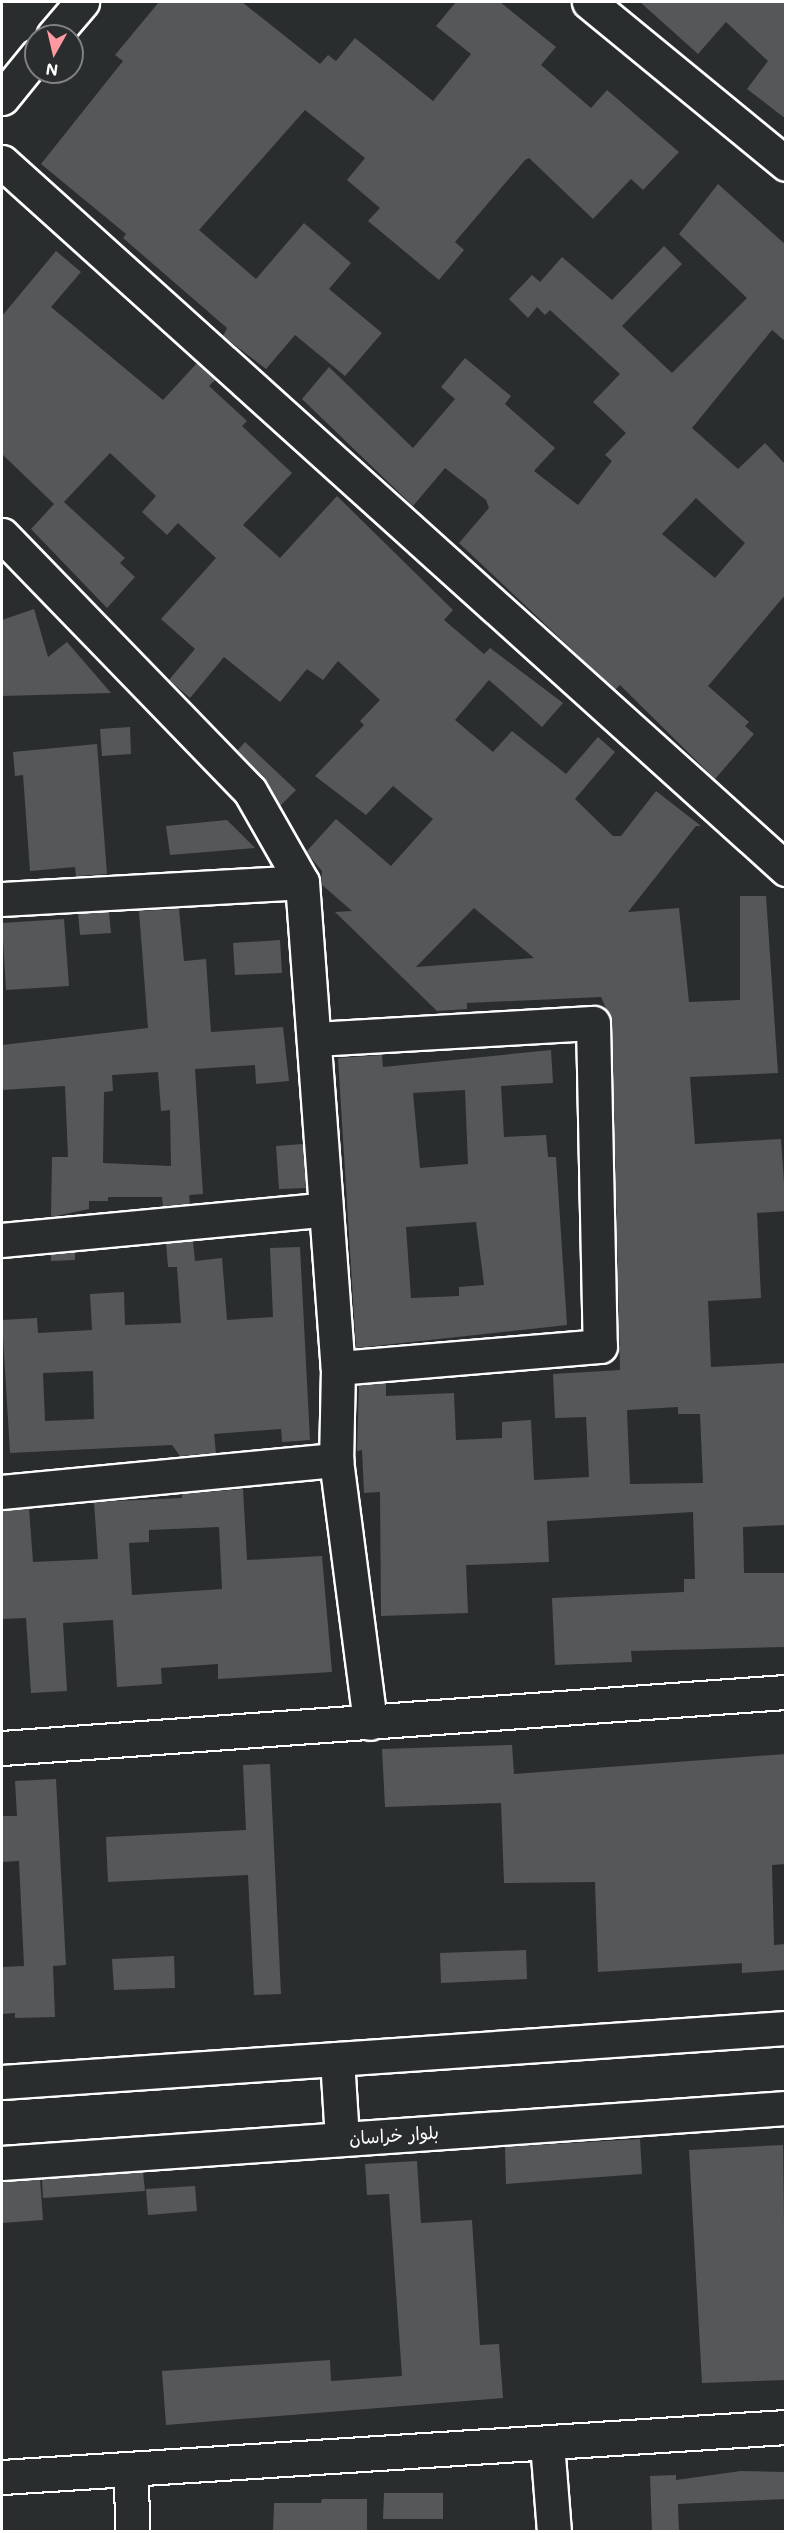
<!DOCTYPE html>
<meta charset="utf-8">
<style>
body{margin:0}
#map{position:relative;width:787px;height:2533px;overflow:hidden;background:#2a2d2e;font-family:Mali,"Playpen Sans Arabic",sans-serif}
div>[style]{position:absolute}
.building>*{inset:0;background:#555758}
.roads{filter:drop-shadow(2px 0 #fff) drop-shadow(-2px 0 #fff) drop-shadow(0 2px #fff) drop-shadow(0 -2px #fff)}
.minor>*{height:33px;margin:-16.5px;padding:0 16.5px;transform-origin:16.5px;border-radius:16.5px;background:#2a2d2e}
.major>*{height:33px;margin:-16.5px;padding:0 16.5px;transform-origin:16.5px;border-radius:16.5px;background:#2a2d2e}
span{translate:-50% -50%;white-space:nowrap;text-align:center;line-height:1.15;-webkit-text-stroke:4.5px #2a2d2e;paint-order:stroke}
.street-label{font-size:18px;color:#fff}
.frame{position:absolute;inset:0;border:3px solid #fff;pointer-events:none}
.north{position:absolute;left:24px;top:24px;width:60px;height:60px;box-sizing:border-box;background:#2a2d2e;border:2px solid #7f8182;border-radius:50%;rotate:188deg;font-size:16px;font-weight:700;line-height:24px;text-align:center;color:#fff}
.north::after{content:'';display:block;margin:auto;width:21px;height:27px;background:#ff9aa2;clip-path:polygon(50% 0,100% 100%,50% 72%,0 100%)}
</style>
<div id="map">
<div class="building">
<i style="clip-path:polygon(159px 2px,242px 2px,320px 64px,328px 55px,336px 61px,355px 38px,433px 101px,471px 54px,436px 26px,456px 2px,500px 2px,556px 47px,541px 65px,591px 108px,607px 90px,679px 152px,643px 190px,631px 179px,593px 219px,529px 158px,525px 160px,455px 242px,464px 250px,439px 280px,368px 221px,380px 208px,347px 180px,365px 158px,305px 110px,199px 230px,256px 279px,304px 223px,351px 263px,329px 289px,382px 333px,345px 376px,295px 335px,266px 369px,223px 336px,227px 328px,123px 238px,126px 234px,41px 164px,123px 61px,115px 55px)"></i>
<i style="clip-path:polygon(640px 2px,786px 2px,786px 119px,747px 89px,768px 61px,726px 22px,698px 54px)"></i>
<i style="clip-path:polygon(evenodd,718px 184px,786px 245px,786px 342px,772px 330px,692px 428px,738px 469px,765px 443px,786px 465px,786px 594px,708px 686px,749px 722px,745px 726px,754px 734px,715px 779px,620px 685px,615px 690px,459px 543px,489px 508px,486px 500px,445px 468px,413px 506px,302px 399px,329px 367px,413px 448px,455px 399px,441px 387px,465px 358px,511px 396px,505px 404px,555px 448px,534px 471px,578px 505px,612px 461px,605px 455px,626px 433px,593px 402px,620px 374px,550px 310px,545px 315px,537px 307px,528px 318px,509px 299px,532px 275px,540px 282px,562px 257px,612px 300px,664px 246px,682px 264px,622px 326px,672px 373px,747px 298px,679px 234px,718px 184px,696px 498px,745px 543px,715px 578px,662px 534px,696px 498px)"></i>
<i style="clip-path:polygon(evenodd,56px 251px,81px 272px,51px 307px,163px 400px,197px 363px,215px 380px,209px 386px,247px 421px,242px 426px,292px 473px,243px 525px,280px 558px,337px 496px,453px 610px,444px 620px,484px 654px,490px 648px,563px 703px,542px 727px,489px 680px,455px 720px,493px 752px,512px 731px,566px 774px,598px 737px,615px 752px,575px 799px,613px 836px,621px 836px,656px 791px,701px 826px,696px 826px,628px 912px,679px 908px,689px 1002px,740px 1000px,740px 896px,766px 896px,778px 1073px,690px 1077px,695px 1144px,781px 1139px,786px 1211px,757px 1213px,761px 1298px,708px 1301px,711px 1367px,786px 1363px,786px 1525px,743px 1527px,744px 1573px,786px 1573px,786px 1647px,631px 1651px,632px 1662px,555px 1665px,552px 1598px,684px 1592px,684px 1579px,695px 1579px,693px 1512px,547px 1521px,549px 1562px,466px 1565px,468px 1613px,381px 1616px,380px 1492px,364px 1493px,362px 1450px,357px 1451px,359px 1385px,386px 1383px,386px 1396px,454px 1393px,456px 1440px,502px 1438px,502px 1422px,531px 1420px,534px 1480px,589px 1477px,586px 1417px,555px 1418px,553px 1374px,620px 1370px,612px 1022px,601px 997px,467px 1003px,467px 1009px,437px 1011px,335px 912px,352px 911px,321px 884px,322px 871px,306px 852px,336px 819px,391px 866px,433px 819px,393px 786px,366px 815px,315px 776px,364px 725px,360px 721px,380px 700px,338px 661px,323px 680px,307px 669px,280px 702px,224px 657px,190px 698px,169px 680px,195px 649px,161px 619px,216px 558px,178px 523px,167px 535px,142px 512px,156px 496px,110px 453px,64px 502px,125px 558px,120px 563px,135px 577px,107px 608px,31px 529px,54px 504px,2px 454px,2px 316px,56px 251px,474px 908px,534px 958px,416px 967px,474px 908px,56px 251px,678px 1407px,678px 1414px,700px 1414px,703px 1483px,630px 1484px,627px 1410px,678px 1407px)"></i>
<i style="clip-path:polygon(34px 609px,48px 657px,67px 642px,111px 693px,2px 696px,2px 620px)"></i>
<i style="clip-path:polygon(130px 727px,131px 754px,102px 756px,100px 729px)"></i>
<i style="clip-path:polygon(245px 742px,296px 790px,280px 806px,237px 751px)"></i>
<i style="clip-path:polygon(97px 744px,107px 874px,76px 876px,75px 867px,30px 871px,23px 775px,15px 776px,13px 752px)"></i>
<i style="clip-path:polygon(227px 820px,255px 848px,170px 855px,166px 826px)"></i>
<i style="clip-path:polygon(evenodd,179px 909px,184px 961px,206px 959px,211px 1032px,283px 1027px,289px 1081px,256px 1084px,255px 1065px,195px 1069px,203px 1194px,189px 1195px,190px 1204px,163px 1206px,162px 1197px,108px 1197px,108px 1201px,89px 1201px,89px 1209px,51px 1217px,52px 1157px,68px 1157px,65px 1086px,2px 1090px,2px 1045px,148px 1028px,139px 911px,179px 909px,158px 1072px,161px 1111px,170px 1110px,171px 1166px,103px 1163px,104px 1092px,113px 1091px,112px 1075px,158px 1072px)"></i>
<i style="clip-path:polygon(109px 912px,111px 933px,80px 935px,78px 913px)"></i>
<i style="clip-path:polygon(64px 919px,69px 986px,6px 990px,2px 923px)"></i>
<i style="clip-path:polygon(280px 940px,282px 973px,235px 975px,233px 943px)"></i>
<i style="clip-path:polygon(evenodd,551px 1050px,553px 1083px,501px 1086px,504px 1137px,546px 1135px,548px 1157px,556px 1157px,567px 1325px,356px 1348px,338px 1058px,382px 1055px,383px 1067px,551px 1050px,465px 1090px,468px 1164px,420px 1168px,413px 1093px,465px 1090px,551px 1050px,476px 1222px,484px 1285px,459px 1287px,459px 1296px,411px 1298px,406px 1227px,476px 1222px)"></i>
<i style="clip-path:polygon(303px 1144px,306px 1188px,279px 1189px,276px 1146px)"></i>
<i style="clip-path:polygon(evenodd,193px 1241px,195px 1261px,222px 1258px,227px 1320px,273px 1317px,270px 1248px,300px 1247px,310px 1440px,282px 1442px,281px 1429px,214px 1434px,216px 1453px,180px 1456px,172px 1445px,10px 1453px,2px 1320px,37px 1318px,38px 1333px,92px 1330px,90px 1294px,124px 1292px,125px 1325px,181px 1323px,177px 1267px,168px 1267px,166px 1243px,193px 1241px,93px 1371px,94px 1419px,45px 1421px,43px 1373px,93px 1371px)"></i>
<i style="clip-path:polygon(75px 1252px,75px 1260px,51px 1261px,51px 1254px)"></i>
<i style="clip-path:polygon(evenodd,243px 1489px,247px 1560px,322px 1556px,332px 1672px,218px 1679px,218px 1664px,161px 1668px,162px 1684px,117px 1687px,113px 1620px,63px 1623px,67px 1691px,31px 1693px,26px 1618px,2px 1619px,2px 1510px,29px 1508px,33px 1562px,98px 1559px,94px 1502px,182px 1498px,182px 1494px,243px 1489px,219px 1527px,222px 1589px,132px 1595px,129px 1543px,149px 1542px,149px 1530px,219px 1527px)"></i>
<i style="clip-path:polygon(512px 1745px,514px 1774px,786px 1754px,786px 1864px,772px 1865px,774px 1945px,786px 1944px,786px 1970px,742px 1973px,742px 1963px,598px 1972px,595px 1882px,504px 1883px,501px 1803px,385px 1807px,382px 1749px)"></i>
<i style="clip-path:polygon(270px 1764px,281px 1994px,254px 1995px,248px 1875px,108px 1882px,106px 1837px,246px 1830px,243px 1765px)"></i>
<i style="clip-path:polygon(56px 1779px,66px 1965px,53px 1966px,55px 2017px,15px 2018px,15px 2013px,2px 2014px,2px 1967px,24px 1966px,19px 1861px,2px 1862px,2px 1816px,17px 1816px,15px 1781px)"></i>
<i style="clip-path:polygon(526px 1950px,527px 1979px,441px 1983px,440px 1953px)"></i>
<i style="clip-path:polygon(174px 1956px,175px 1988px,114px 1990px,112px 1959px)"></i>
<i style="clip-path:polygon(640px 2139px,642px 2174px,506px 2184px,505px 2147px)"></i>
<i style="clip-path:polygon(783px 2145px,786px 2380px,702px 2383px,689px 2150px)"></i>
<i style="clip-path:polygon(417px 2161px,421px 2223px,472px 2220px,480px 2345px,499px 2344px,503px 2398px,166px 2425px,162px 2371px,330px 2360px,331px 2381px,402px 2376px,389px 2194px,367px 2195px,365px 2164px)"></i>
<i style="clip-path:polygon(143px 2172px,145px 2191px,43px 2198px,42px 2179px)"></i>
<i style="clip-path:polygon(40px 2179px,43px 2220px,2px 2223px,2px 2181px)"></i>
<i style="clip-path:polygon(195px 2186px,197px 2211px,148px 2215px,146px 2189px)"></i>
<i style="clip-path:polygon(741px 2471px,786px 2472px,786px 2499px,678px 2504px,679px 2532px,652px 2532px,650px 2476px,676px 2475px,676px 2480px)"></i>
<i style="clip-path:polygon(384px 2493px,443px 2493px,443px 2519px,383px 2519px)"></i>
<i style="clip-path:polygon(322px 2499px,367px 2499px,367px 2532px,273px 2532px,274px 2503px,321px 2503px)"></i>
</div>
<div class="roads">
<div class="minor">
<i style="left:589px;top:2px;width:255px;rotate:39.4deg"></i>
<i style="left:53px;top:36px;width:45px;rotate:-49.5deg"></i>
<i style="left:2px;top:98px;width:54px;rotate:-51deg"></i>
<i style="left:2px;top:162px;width:1056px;rotate:42.04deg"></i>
<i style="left:2px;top:535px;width:356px;rotate:45.9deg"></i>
<i style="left:250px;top:791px;width:105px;rotate:60.3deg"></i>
<i style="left:302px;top:882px;width:487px;rotate:85.8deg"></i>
<i style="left:338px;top:1368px;width:92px;rotate:91.2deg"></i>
<i style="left:336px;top:1460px;width:265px;rotate:82.6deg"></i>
<i style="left:2px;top:899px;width:300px;rotate:-3.2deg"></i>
<i style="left:314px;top:1039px;width:279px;rotate:-3.3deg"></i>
<i style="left:593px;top:1023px;width:323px;rotate:88.8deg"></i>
<i style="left:600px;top:1346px;width:263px;rotate:175.2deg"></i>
<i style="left:2px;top:1240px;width:321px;rotate:-5.4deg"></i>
<i style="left:2px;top:1492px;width:336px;rotate:-5.5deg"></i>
<i style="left:2px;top:1748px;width:786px;rotate:-4.09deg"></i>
<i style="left:547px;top:2443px;width:89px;rotate:85.5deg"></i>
<i style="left:131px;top:2469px;width:63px;rotate:89.1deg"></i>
<i style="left:2px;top:2477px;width:786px;rotate:-3.65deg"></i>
</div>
<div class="major">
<i style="left:337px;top:2059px;width:80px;rotate:86.4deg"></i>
<i style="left:2px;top:2082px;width:786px;rotate:-3.94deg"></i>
<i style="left:2px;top:2163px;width:786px;rotate:-4.01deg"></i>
</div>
</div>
<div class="street-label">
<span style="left:394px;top:2135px;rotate:-4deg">بلوار خراسان</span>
</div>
<div class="frame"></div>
<div class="north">N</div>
</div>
